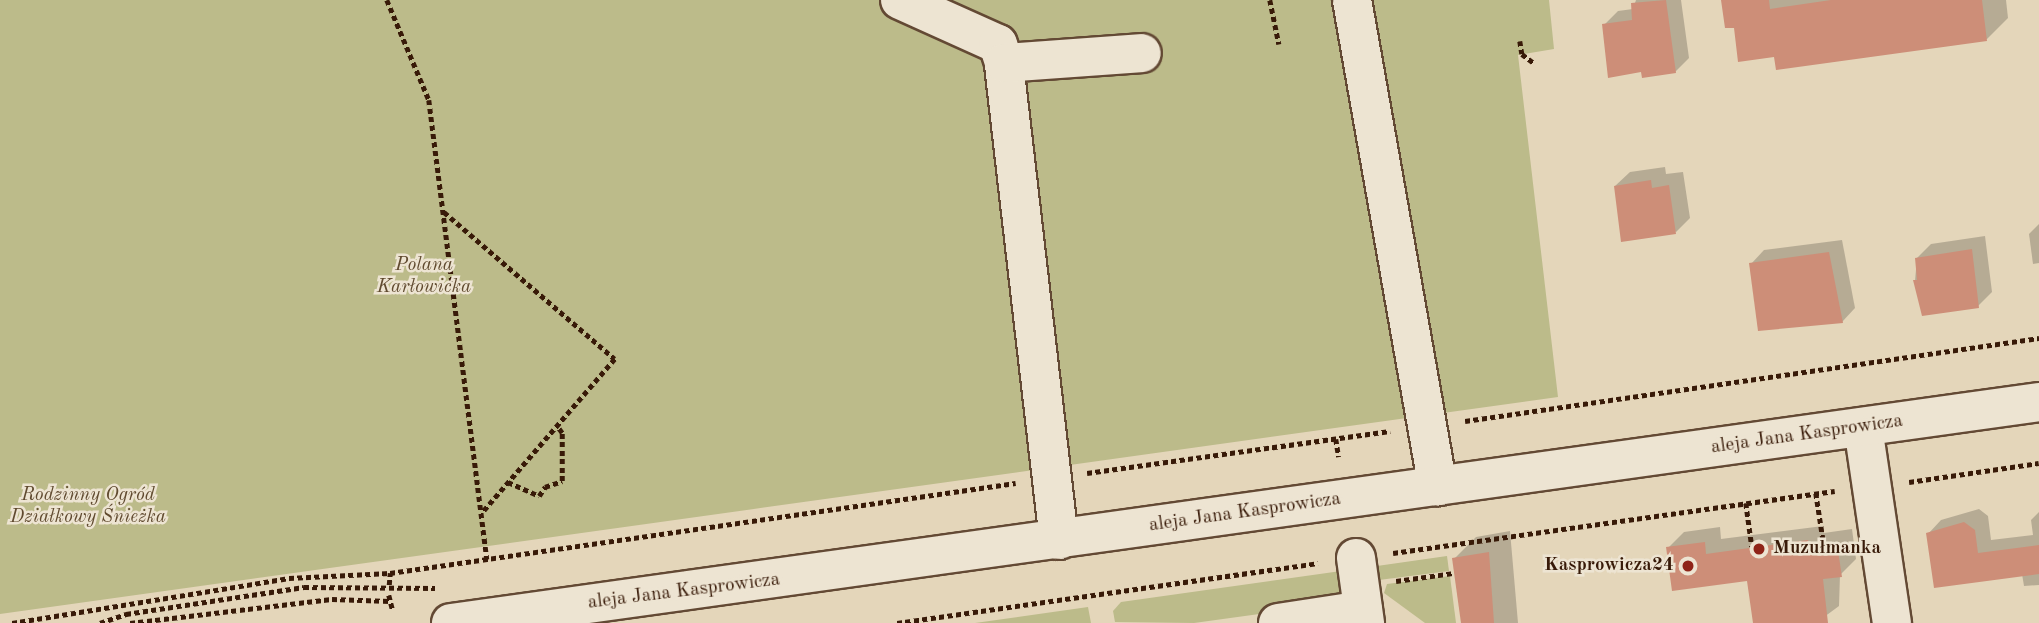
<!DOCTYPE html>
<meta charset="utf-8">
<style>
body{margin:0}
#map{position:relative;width:2039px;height:623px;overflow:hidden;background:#e4d6ba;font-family:"Old Standard TT",serif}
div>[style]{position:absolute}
.green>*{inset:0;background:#bcbb8a}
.shadow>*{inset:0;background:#0003}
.building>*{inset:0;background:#cd8e78}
.path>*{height:4.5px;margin-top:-2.25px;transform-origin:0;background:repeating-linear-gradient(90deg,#381a08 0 5px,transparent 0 8.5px)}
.roads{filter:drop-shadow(2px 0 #634934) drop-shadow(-2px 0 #634934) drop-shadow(0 2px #634934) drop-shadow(0 -2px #634934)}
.minor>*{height:38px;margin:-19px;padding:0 19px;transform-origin:19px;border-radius:19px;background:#ede4d2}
.dots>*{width:19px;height:19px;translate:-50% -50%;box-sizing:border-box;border:4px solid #ede4d2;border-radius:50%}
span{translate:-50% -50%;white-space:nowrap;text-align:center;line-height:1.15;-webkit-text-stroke:5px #ede4d2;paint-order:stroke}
.park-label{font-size:19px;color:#604a2f;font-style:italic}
.street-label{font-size:19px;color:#381a08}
.poi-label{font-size:19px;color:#381a08;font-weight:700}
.left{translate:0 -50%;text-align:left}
.right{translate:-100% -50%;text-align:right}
</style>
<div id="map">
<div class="green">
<i style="clip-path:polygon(0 0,1549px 0,1554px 49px,1518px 55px,1558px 397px,0 614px)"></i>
<i style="clip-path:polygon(1447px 556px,1449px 571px,1379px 580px,1377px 566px)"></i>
<i style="clip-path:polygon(1341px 571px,1346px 602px,1194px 623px,1115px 622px,1113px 611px,1121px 602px)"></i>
<i style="clip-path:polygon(1450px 576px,1456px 623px,1425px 623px,1384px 593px,1387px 584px)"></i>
<i style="clip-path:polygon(1088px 607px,1091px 623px,975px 623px)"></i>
</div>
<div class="shadow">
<i style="clip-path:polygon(1636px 0,1681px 0,1689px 58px,1675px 72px,1642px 70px,1604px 25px,1618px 11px,1633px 9px)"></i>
<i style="clip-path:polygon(1725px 0,2006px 0,2008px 18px,1987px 39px,1775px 55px,1735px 26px)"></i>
<i style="clip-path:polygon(1665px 167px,1666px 174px,1683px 172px,1690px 218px,1676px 232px,1615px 186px,1630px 172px)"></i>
<i style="clip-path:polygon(2039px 224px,2039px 263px,2033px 264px,2029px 234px)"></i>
<i style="clip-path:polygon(1985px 236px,1992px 292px,1978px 306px,1915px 281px,1917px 258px,1931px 244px)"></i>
<i style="clip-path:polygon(1842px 240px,1855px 308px,1842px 322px,1751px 264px,1764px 250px)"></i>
<i style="clip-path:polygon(1979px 509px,1988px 516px,1991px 540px,2033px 535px,2031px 520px,2039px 512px,2039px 585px,2024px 586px,2022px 574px,1928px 534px,1941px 520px)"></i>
<i style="clip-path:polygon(1823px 526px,1824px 533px,1852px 529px,1856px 559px,1840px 575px,1839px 606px,1816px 623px,1755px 623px,1749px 579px,1668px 548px,1684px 532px,1720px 527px,1721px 539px)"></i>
<i style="clip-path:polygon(1510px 531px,1518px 623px,1463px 623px,1454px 559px,1476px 537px)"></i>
</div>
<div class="building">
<i style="clip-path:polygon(1666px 0,1676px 73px,1642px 78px,1641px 72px,1608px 78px,1602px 24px,1632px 20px,1631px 3px)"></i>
<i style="clip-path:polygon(1721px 0,1769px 0,1770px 9px,1831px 0,1982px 0,1987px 41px,1776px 70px,1774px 57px,1738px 62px,1734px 28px,1725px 28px)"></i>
<i style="clip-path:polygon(1651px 180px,1652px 188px,1669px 185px,1676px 234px,1621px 242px,1614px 186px)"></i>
<i style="clip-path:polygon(1972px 249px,1979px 308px,1922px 316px,1913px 280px,1917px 280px,1915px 258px)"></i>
<i style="clip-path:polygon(1829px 252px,1843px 323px,1758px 331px,1749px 263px)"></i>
<i style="clip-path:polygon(1964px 522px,1975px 530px,1978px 553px,2039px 545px,2039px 574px,1934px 588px,1926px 533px)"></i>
<i style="clip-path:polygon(1808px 540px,1809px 547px,1837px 544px,1842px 577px,1823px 579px,1828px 623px,1753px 623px,1747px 581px,1672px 591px,1666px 547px,1705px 542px,1706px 554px)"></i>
<i style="clip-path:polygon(1489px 552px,1494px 623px,1461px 623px,1452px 558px)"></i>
</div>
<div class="path">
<i style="left:387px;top:0;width:108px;rotate:67.2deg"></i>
<i style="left:429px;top:100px;width:463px;rotate:82.8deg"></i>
<i style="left:1270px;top:0;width:45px;rotate:78.4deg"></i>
<i style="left:1520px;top:41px;width:13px;rotate:81deg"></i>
<i style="left:1522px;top:54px;width:15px;rotate:37deg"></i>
<i style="left:444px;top:212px;width:225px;rotate:40.7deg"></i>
<i style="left:615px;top:359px;width:203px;rotate:130.8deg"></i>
<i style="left:1465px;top:421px;width:580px;rotate:-8.23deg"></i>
<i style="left:1336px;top:439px;width:18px;rotate:81deg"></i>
<i style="left:1087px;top:473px;width:306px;rotate:-7.9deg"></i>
<i style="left:508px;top:482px;width:34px;rotate:24deg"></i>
<i style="left:539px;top:496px;width:11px;rotate:-56deg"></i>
<i style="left:545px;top:487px;width:18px;rotate:-19deg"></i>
<i style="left:562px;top:481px;width:48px;rotate:-90deg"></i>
<i style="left:562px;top:433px;width:9px;rotate:-126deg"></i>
<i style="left:1909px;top:482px;width:131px;rotate:-8.3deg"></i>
<i style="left:1816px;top:493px;width:53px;rotate:81.3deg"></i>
<i style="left:1746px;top:503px;width:44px;rotate:82.2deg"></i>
<i style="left:1393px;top:553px;width:446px;rotate:-8deg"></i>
<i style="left:1396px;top:581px;width:59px;rotate:-7.9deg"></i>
<i style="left:389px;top:585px;width:12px;rotate:-85deg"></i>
<i style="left:389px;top:595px;width:16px;rotate:76deg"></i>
<i style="left:12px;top:623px;width:281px;rotate:-9.2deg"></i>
<i style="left:289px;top:578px;width:101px;rotate:-2.8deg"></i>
<i style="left:390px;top:573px;width:632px;rotate:-8.18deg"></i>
<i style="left:100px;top:623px;width:28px;rotate:-19deg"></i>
<i style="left:126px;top:614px;width:180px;rotate:-8.6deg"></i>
<i style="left:304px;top:587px;width:131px;rotate:0.4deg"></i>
<i style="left:130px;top:623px;width:203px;rotate:-6.8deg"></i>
<i style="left:332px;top:599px;width:58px;rotate:2deg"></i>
<i style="left:897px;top:623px;width:425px;rotate:-8.1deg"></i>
</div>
<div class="roads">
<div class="minor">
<i style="left:900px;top:0;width:107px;rotate:24.2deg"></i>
<i style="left:998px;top:44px;width:20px;rotate:72deg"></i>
<i style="left:1352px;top:0;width:494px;rotate:80deg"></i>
<i style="left:1863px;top:427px;width:198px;rotate:81.6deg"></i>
<i style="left:1059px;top:540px;width:480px;rotate:-96.6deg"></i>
<i style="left:1004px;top:63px;width:138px;rotate:-4.1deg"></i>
<i style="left:1356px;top:558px;width:66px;rotate:82.1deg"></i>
<i style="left:451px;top:623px;width:1603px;rotate:-7.92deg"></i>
<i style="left:1278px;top:623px;width:86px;rotate:-8.7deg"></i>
</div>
</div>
<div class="dots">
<i style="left:1759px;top:549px;background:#8f2418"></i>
<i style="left:1688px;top:566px;background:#8f2418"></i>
</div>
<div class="park-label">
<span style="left:424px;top:277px">Polana<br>Karłowicka</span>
<span style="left:88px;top:507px">Rodzinny Ogród<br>Działkowy Śnieżka</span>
</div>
<div class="street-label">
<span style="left:1807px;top:435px;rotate:-8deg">aleja Jana Kasprowicza</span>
<span style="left:1245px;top:513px;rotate:-8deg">aleja Jana Kasprowicza</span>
<span style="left:684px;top:592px;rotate:-7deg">aleja Jana Kasprowicza</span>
</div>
<div class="poi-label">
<span class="left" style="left:1773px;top:549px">Muzułmanka</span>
<span class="right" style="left:1674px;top:566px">Kasprowicza24</span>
</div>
</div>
